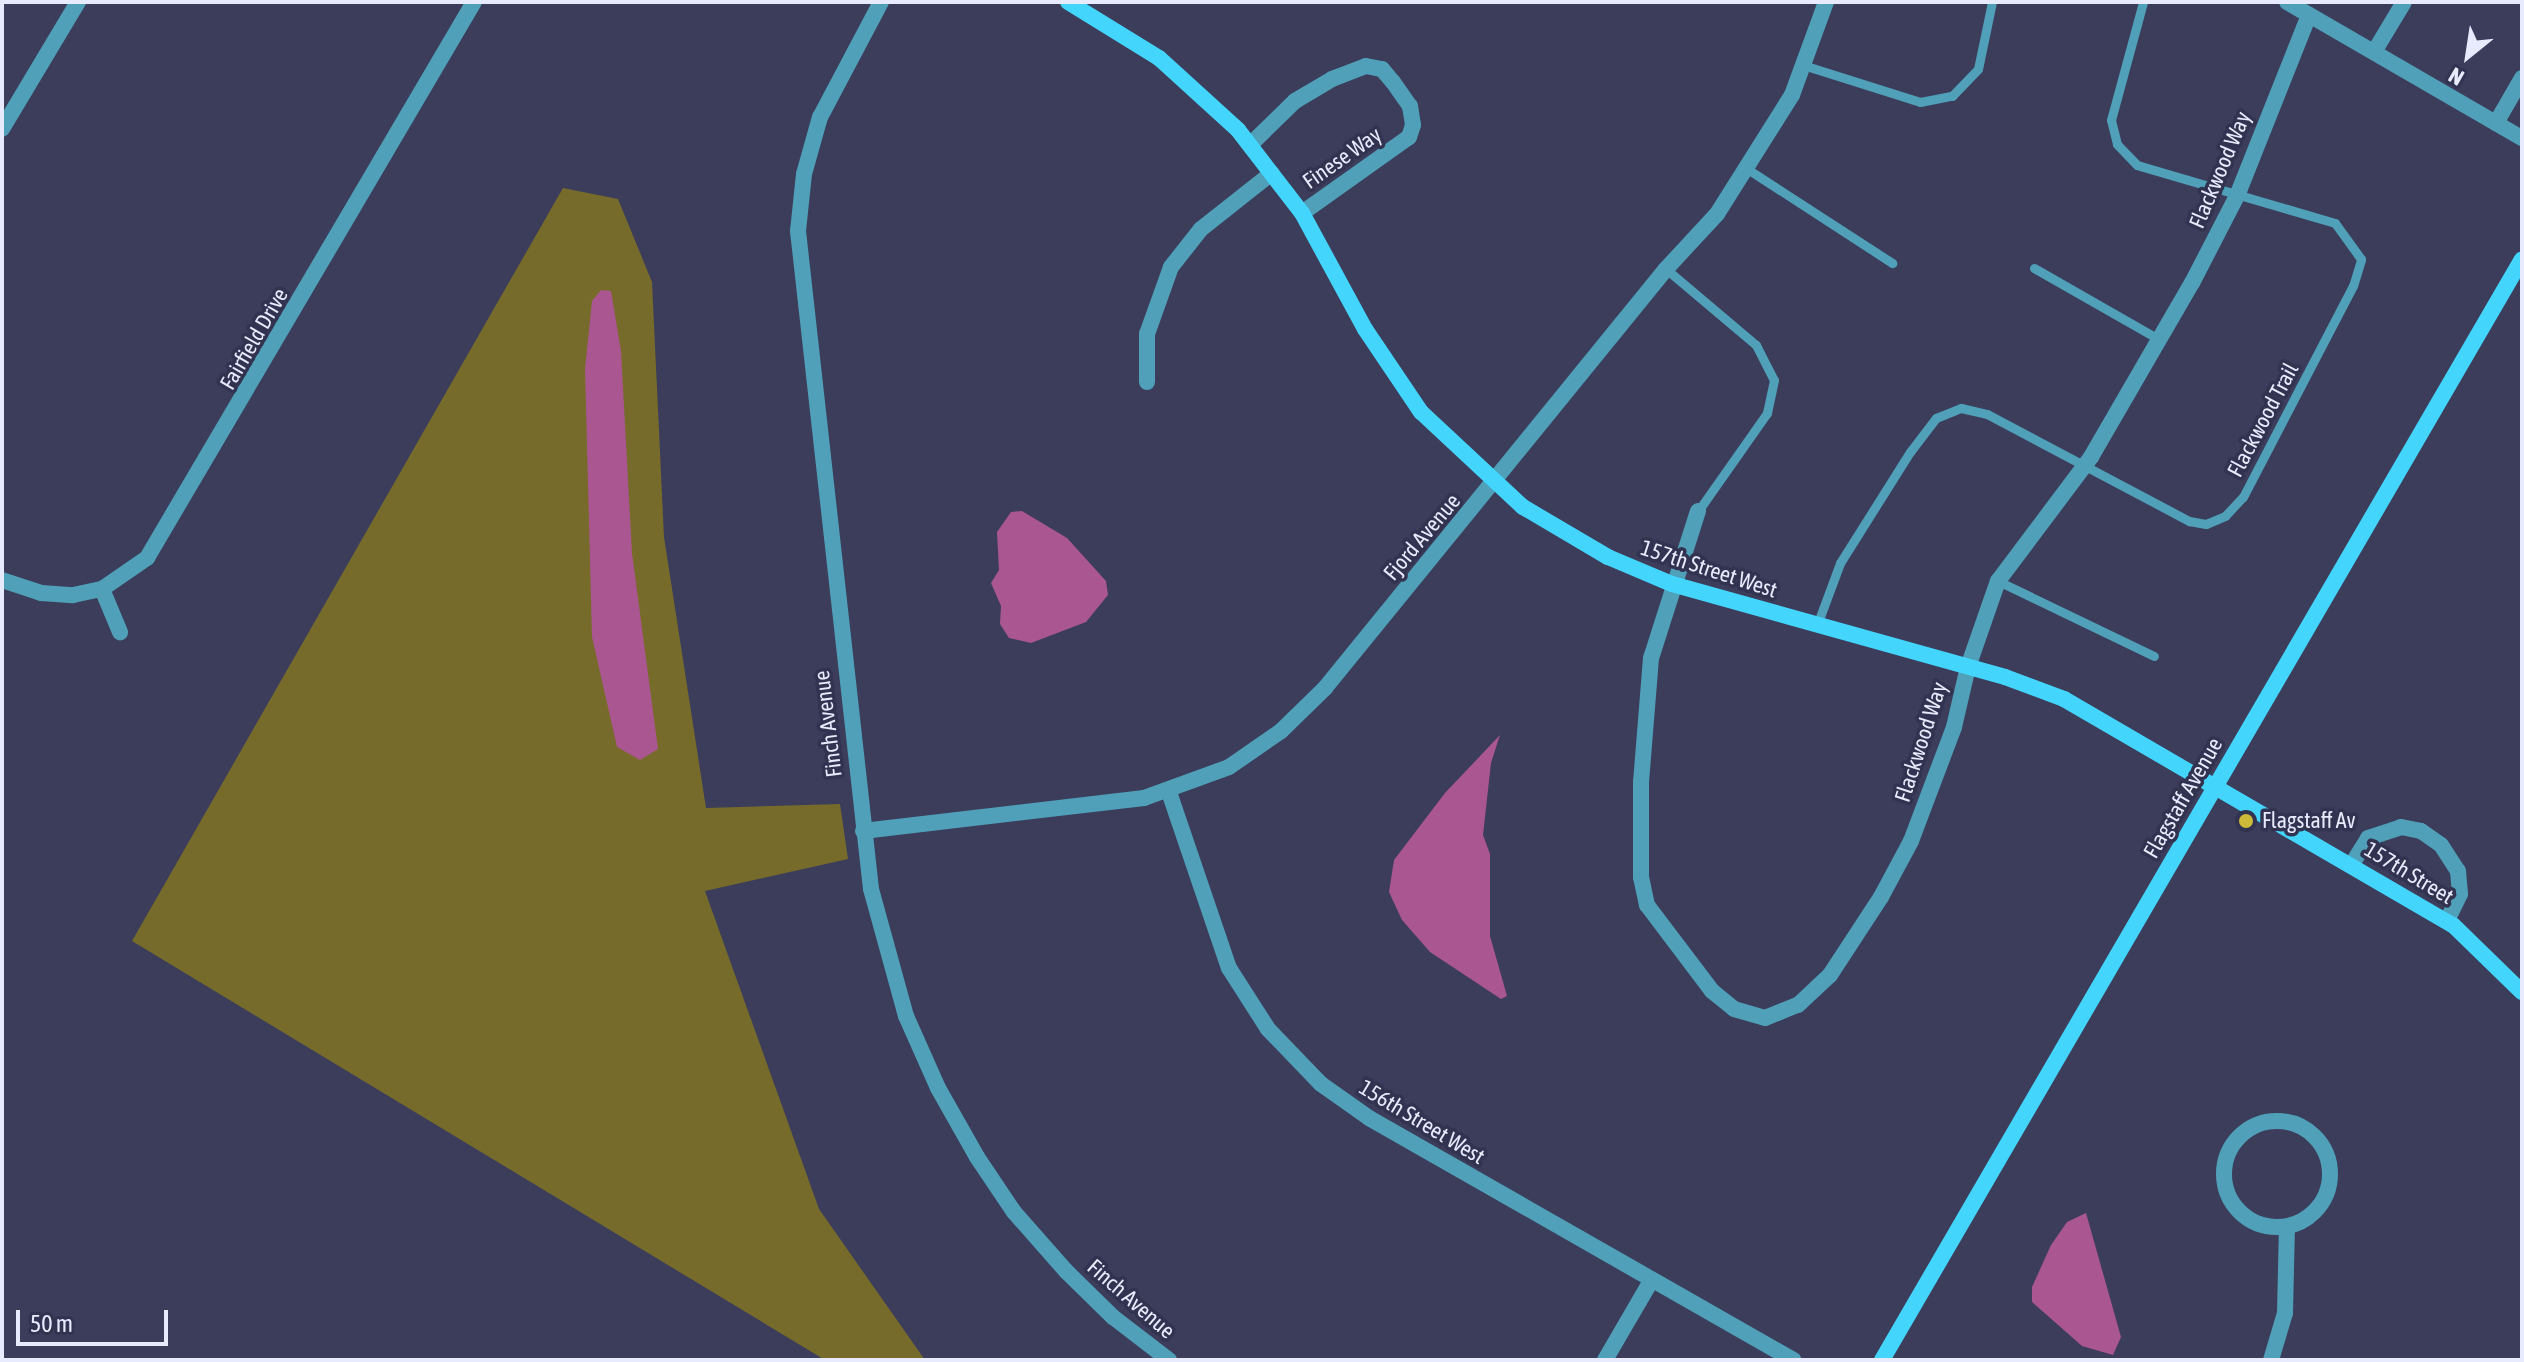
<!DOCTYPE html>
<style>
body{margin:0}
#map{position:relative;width:2524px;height:1362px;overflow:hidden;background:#3b3d5b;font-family:"Asap Condensed",sans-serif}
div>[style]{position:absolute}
.green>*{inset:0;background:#766b2b}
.water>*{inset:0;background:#aa5691}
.lane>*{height:9px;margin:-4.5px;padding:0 4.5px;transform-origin:4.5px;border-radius:4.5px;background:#4fa0b8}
.street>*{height:16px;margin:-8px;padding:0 8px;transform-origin:8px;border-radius:8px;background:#4fa0b8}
.street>.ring{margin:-8px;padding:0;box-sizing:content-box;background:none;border:16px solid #4fa0b8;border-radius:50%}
.secondary>*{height:16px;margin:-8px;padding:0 8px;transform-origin:8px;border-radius:8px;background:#44d5fc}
.dots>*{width:22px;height:22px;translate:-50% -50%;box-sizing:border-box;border:4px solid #313350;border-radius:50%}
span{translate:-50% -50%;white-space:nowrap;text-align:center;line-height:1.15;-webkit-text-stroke:7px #313350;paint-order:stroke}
.street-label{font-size:22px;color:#e8ebfe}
.poi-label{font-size:22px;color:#e8ebfe}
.left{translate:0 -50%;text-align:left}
.frame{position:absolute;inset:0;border:4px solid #e8ebfe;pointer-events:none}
.north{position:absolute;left:2428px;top:16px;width:80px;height:80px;-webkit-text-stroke:6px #313350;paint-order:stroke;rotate:210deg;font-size:22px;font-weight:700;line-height:32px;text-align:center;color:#e8ebfe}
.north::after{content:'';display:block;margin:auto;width:28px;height:36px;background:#e8ebfe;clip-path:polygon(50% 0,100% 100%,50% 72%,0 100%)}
.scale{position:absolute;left:16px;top:1310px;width:152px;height:36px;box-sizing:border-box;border:4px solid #e8ebfe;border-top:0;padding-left:10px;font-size:24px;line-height:28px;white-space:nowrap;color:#e8ebfe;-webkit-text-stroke:6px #313350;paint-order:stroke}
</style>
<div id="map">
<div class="green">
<i style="clip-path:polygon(563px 188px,618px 199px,652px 282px,664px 537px,706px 808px,840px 804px,848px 859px,705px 891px,819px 1209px,925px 1360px,825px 1360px,132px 941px)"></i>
</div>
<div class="water">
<i style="clip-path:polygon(601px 290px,611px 291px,621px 351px,632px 553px,658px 749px,640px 760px,617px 747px,592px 637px,585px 369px,592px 301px)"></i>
<i style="clip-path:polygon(1022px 511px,1067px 538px,1106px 581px,1108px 595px,1086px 622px,1031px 643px,1009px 638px,1000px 624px,1001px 606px,991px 583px,999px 570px,997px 532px,1011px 512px)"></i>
<i style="clip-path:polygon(1500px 735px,1491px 763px,1483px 835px,1490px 854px,1490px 936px,1507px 996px,1501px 999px,1430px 952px,1402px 920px,1389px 892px,1394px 860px,1445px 793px)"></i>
<i style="clip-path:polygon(2086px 1213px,2121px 1337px,2113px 1355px,2082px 1346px,2032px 1302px,2032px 1287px,2051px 1245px,2067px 1222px)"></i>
</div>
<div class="lane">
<i style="left:1803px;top:65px;width:123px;rotate:17.5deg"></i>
<i style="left:1920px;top:102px;width:33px;rotate:-11deg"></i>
<i style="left:1952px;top:96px;width:37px;rotate:-46deg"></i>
<i style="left:1978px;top:69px;width:68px;rotate:-78.2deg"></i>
<i style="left:1749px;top:170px;width:171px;rotate:33deg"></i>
<i style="left:2034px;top:268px;width:145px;rotate:29.7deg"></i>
<i style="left:1666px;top:269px;width:118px;rotate:40.2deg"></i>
<i style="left:1756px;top:345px;width:39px;rotate:63deg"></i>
<i style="left:1774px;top:380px;width:34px;rotate:102deg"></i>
<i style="left:1767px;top:413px;width:120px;rotate:125.1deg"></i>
<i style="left:1998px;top:581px;width:173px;rotate:25.7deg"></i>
<i style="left:1817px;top:625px;width:66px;rotate:-69.6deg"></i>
<i style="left:1840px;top:563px;width:131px;rotate:-57.8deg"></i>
<i style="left:1910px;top:452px;width:43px;rotate:-52.6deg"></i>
<i style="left:1936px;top:418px;width:27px;rotate:-22deg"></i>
<i style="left:1961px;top:408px;width:27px;rotate:13deg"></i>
<i style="left:1987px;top:414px;width:229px;rotate:27.9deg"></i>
<i style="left:2189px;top:521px;width:17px;rotate:10deg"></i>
<i style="left:2206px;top:524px;width:21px;rotate:-23deg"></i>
<i style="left:2225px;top:516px;width:26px;rotate:-47deg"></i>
<i style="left:2243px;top:497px;width:238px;rotate:-62.5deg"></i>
<i style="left:2353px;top:286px;width:28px;rotate:-73deg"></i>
<i style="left:2361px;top:259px;width:44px;rotate:-125.8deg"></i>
<i style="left:2335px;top:223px;width:206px;rotate:-163.7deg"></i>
<i style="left:2137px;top:165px;width:29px;rotate:-134deg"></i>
<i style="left:2117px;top:144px;width:25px;rotate:-104deg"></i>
<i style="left:2111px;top:120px;width:122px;rotate:-74.8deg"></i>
</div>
<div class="street">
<i style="left:881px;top:2px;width:130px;rotate:117.9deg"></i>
<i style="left:820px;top:117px;width:59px;rotate:105.7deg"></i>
<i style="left:804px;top:174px;width:57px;rotate:96deg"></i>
<i style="left:798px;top:231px;width:662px;rotate:83.67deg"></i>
<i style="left:871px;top:889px;width:132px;rotate:74.6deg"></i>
<i style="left:906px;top:1016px;width:79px;rotate:66deg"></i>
<i style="left:938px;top:1088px;width:79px;rotate:60.5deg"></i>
<i style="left:977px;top:1157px;width:66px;rotate:56.1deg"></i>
<i style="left:1014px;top:1212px;width:79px;rotate:48.6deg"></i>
<i style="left:1066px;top:1271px;width:66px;rotate:44.4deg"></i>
<i style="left:1113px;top:1317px;width:71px;rotate:37.5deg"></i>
<i style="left:2287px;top:2px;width:272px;rotate:30.1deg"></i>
<i style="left:2374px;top:52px;width:58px;rotate:-59deg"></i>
<i style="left:2496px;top:123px;width:52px;rotate:-60deg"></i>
<i style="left:2px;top:129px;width:148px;rotate:-59.1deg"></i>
<i style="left:1250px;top:145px;width:63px;rotate:-44.4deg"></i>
<i style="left:1295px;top:101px;width:43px;rotate:-30.7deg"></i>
<i style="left:1332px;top:79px;width:36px;rotate:-21deg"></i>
<i style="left:1366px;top:66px;width:16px;rotate:11deg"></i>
<i style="left:1382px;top:69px;width:17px;rotate:50deg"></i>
<i style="left:1393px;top:82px;width:29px;rotate:55deg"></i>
<i style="left:1410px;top:106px;width:19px;rotate:81deg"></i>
<i style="left:1413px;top:125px;width:13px;rotate:108deg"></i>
<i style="left:1409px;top:137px;width:131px;rotate:144.6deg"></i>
<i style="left:1147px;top:382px;width:48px;rotate:-90deg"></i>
<i style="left:1147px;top:334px;width:71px;rotate:-70.3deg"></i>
<i style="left:1171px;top:267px;width:48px;rotate:-51.7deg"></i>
<i style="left:1201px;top:229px;width:90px;rotate:-38.3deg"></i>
<i style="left:1698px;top:511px;width:154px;rotate:107.7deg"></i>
<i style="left:1651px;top:658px;width:124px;rotate:94.6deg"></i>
<i style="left:1641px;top:782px;width:95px;rotate:90deg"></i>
<i style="left:1641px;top:877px;width:29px;rotate:78deg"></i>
<i style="left:1647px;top:905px;width:108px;rotate:52.9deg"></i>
<i style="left:1712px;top:991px;width:28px;rotate:39deg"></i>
<i style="left:1734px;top:1009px;width:32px;rotate:16deg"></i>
<i style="left:1765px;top:1018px;width:35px;rotate:-22deg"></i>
<i style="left:1798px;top:1005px;width:44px;rotate:-43.2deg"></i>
<i style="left:1830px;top:975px;width:93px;rotate:-56.8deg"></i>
<i style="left:1881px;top:897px;width:64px;rotate:-61.8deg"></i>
<i style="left:1911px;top:841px;width:122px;rotate:-69.3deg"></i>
<i style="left:1954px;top:727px;width:62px;rotate:-76.9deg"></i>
<i style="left:1968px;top:667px;width:91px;rotate:-70.8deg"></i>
<i style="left:1998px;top:581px;width:155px;rotate:-53.1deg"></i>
<i style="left:2091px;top:457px;width:201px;rotate:-59.9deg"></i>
<i style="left:2192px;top:283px;width:98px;rotate:-62.7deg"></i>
<i style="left:2237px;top:196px;width:195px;rotate:-68.3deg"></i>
<i style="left:2px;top:580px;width:41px;rotate:18.4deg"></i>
<i style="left:41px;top:593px;width:32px;rotate:4deg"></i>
<i style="left:73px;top:595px;width:30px;rotate:-12deg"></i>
<i style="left:102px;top:589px;width:55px;rotate:-34.6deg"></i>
<i style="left:147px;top:558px;width:645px;rotate:-59.54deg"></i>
<i style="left:102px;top:589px;width:47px;rotate:67.3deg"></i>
<i style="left:1169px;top:792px;width:186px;rotate:71.2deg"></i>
<i style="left:1229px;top:968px;width:72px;rotate:57.4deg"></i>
<i style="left:1268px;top:1029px;width:76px;rotate:46.1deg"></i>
<i style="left:1321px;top:1084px;width:59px;rotate:35.3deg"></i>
<i style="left:1369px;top:1118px;width:489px;rotate:29.7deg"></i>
<i style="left:863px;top:831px;width:283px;rotate:-6.7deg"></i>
<i style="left:1144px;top:798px;width:90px;rotate:-20deg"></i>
<i style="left:1229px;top:767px;width:63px;rotate:-34.7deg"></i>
<i style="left:1281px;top:731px;width:62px;rotate:-44.3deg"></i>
<i style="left:1325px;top:688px;width:540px;rotate:-50.86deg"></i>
<i style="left:1666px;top:269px;width:75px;rotate:-47.2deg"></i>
<i style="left:1717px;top:214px;width:141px;rotate:-57.8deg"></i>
<i style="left:1792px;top:95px;width:99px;rotate:-69.9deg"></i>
<i style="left:2352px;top:864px;width:31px;rotate:-58deg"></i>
<i style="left:2368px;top:838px;width:35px;rotate:-18deg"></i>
<i style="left:2401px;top:827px;width:20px;rotate:11deg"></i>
<i style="left:2421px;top:831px;width:24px;rotate:35deg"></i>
<i style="left:2441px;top:845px;width:31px;rotate:57deg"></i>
<i style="left:2458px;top:871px;width:23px;rotate:85deg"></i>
<i style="left:2460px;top:894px;width:30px;rotate:116deg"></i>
<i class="ring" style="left:2224px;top:1121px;width:90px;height:90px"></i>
<i style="left:1605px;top:1360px;width:91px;rotate:-59.8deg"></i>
<i style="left:2271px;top:1360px;width:49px;rotate:-73.4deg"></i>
<i style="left:2285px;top:1313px;width:86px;rotate:-88.7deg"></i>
</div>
<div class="secondary">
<i style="left:1068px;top:2px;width:107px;rotate:31.6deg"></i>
<i style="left:1159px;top:58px;width:107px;rotate:42.3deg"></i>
<i style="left:1238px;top:130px;width:105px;rotate:52.4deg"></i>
<i style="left:1302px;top:213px;width:132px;rotate:61.5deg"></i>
<i style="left:1365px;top:329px;width:100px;rotate:56deg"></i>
<i style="left:1421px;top:412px;width:139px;rotate:43deg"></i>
<i style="left:1523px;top:507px;width:99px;rotate:30.5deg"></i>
<i style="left:1608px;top:557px;width:69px;rotate:22.9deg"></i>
<i style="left:1672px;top:584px;width:346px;rotate:15.6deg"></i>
<i style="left:2005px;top:677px;width:63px;rotate:20.4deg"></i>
<i style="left:2064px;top:699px;width:450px;rotate:30.2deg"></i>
<i style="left:2453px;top:925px;width:96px;rotate:44.2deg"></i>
<i style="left:1882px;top:1360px;width:1273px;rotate:-59.83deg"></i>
</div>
<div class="dots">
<i style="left:2246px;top:821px;background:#ceb938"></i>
</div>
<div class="street-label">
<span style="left:1342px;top:158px;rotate:-35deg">Finese Way</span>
<span style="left:2220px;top:170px;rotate:-67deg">Flackwood Way</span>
<span style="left:254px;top:339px;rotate:-60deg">Fairfield Drive</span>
<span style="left:2263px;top:420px;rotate:-62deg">Flackwood Trail</span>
<span style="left:1422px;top:537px;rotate:-50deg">Fjord Avenue</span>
<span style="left:1709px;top:569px;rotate:18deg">157th Street West</span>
<span style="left:828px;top:724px;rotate:-97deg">Finch Avenue</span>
<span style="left:1921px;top:742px;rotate:-72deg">Flackwood Way</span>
<span style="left:2183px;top:798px;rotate:-60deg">Flagstaff Avenue</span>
<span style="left:2409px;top:873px;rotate:31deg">157th Street</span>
<span style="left:1422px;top:1122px;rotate:31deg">156th Street West</span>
<span style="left:1131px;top:1299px;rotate:41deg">Finch Avenue</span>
</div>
<div class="poi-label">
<span class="left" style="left:2262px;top:821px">Flagstaff Av</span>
</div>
<div class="frame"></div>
<div class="north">N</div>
<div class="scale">50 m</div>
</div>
